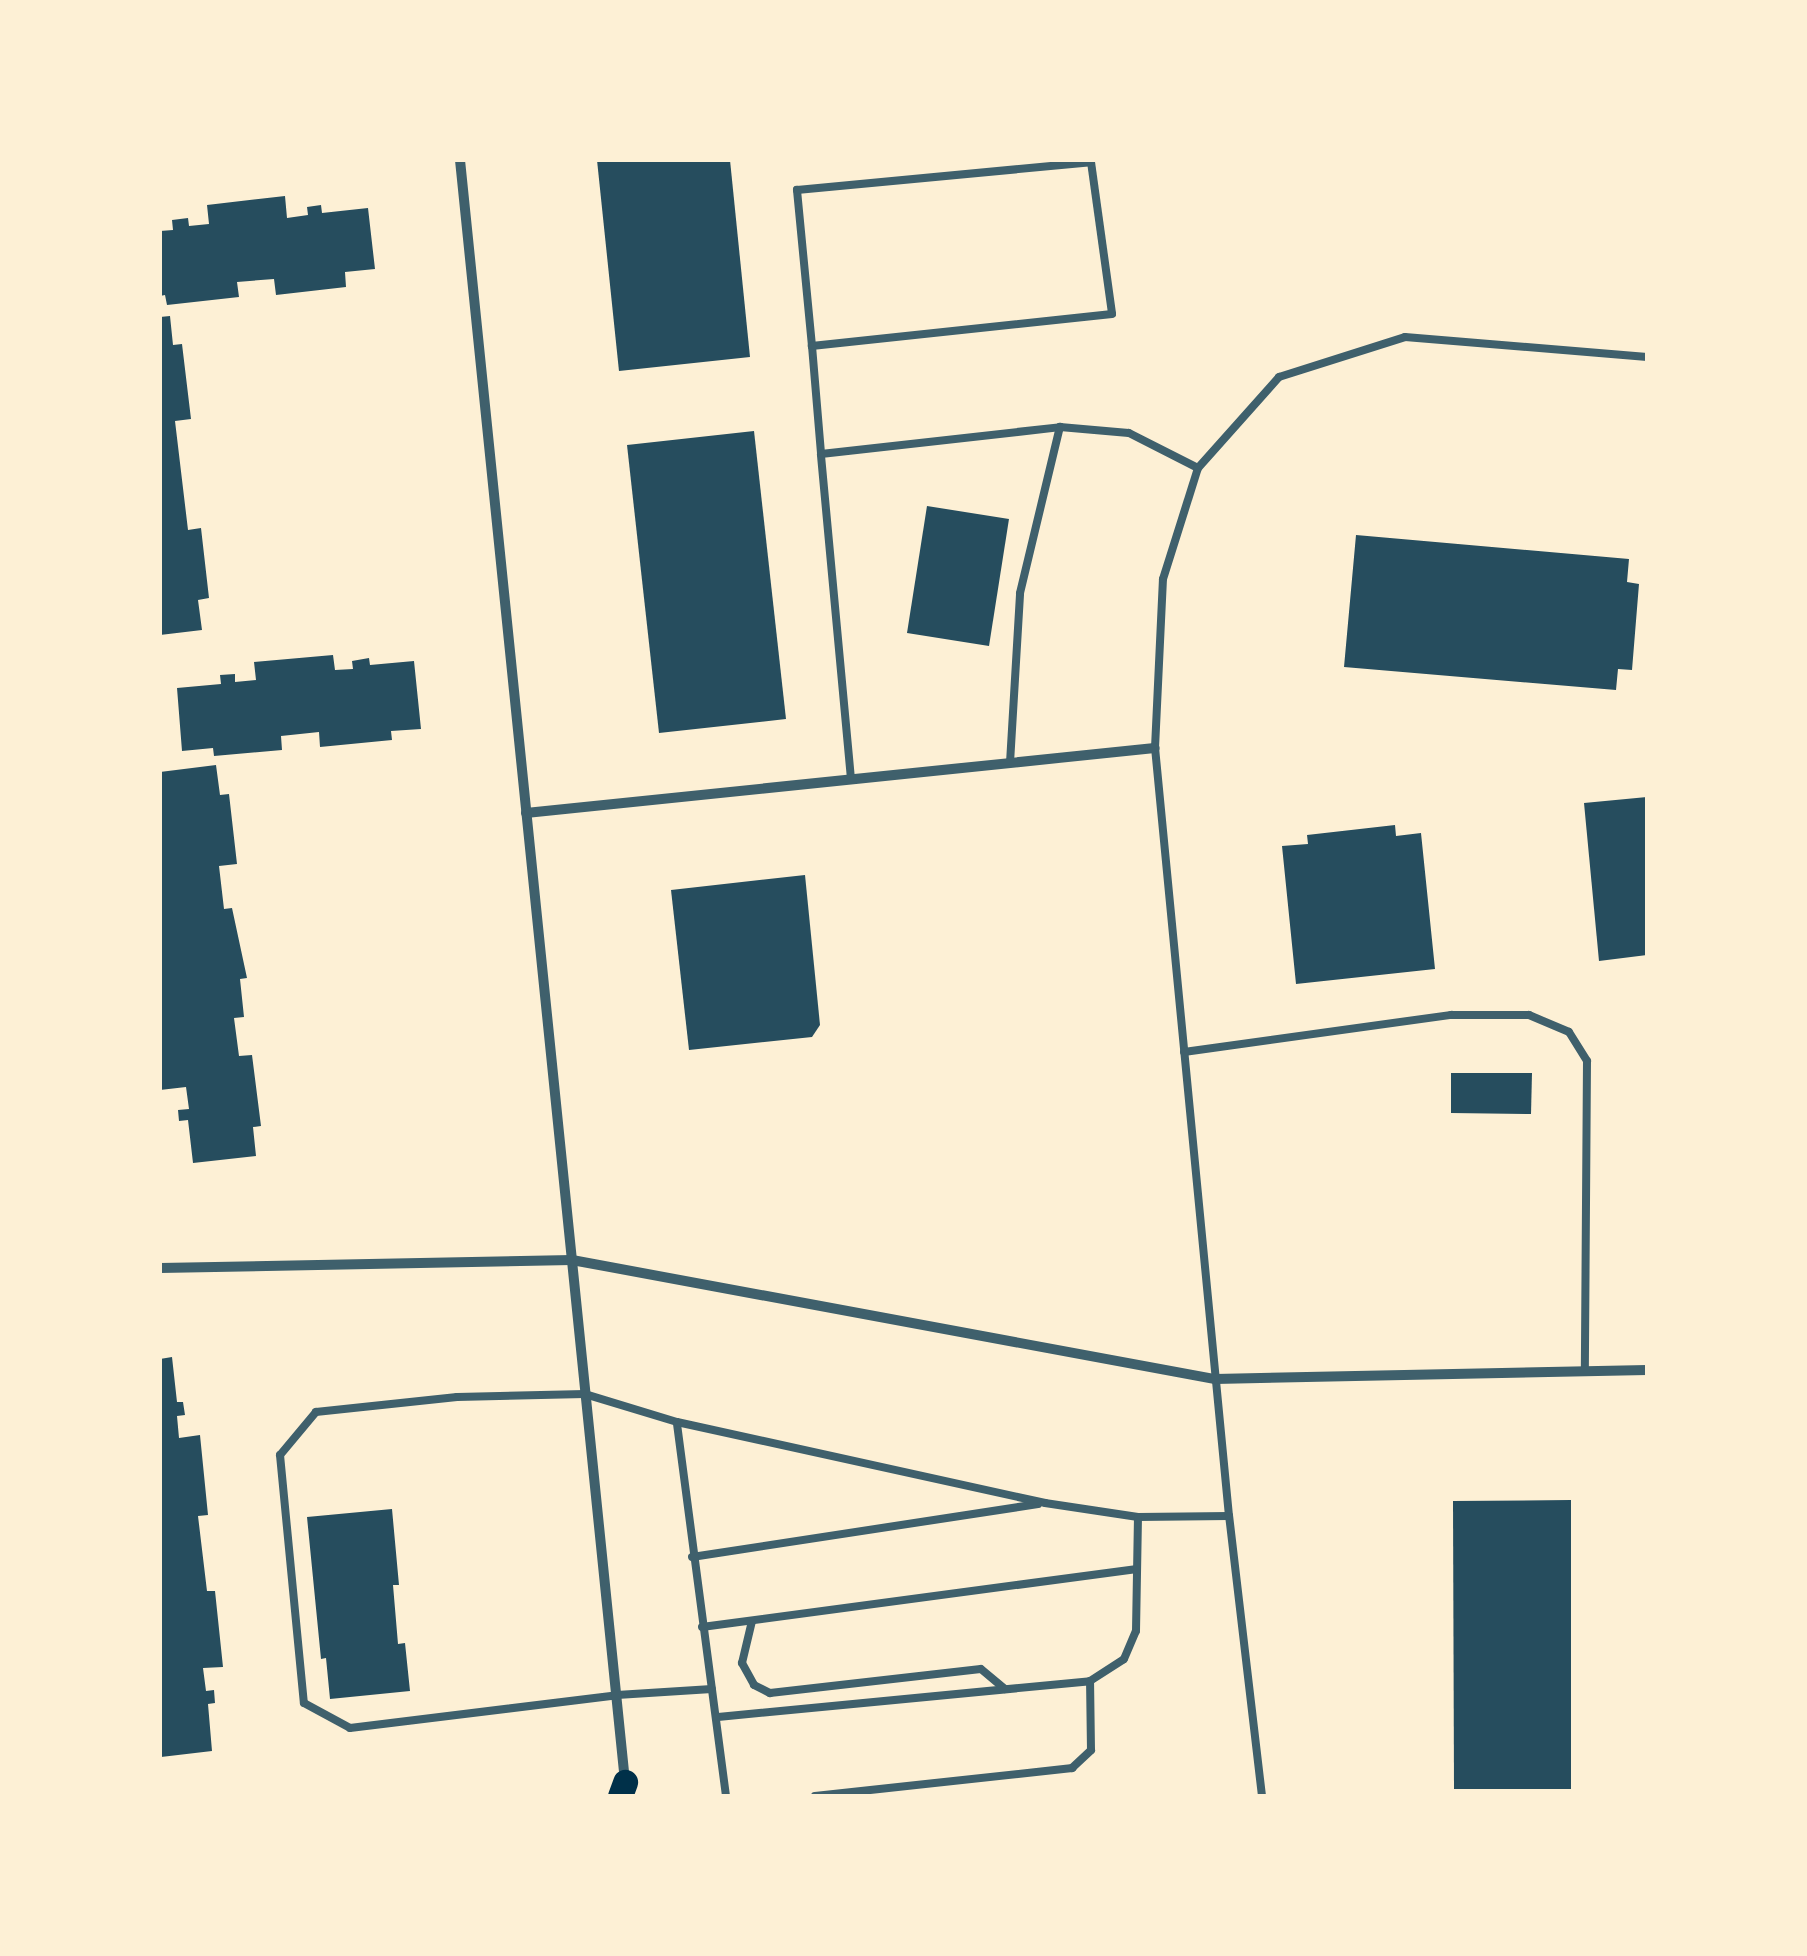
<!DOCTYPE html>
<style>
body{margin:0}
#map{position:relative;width:1807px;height:1956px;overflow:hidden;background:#fdf0d5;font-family:Jost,sans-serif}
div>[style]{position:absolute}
.building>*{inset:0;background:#264d5e}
.service>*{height:8px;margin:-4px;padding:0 4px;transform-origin:4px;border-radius:4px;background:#3f606c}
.minor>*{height:10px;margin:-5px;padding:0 5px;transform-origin:5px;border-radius:5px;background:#3f606c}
.primary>*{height:25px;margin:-12.5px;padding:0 12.5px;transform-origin:12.5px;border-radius:12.5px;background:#003049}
span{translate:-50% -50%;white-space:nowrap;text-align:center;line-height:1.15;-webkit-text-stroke:8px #fdf0d5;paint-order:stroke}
.frame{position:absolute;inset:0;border:162px solid #fdf0d5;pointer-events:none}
</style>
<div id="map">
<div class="building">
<i style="clip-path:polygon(597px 160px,730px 160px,750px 357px,619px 371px)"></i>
<i style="clip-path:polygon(285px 196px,287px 218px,308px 215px,307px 207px,321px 205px,322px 213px,368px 208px,375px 269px,345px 272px,346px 287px,276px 295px,274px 279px,237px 282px,239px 297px,167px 305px,165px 295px,160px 296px,160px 231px,173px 230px,172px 220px,188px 218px,189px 226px,209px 224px,207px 205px)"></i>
<i style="clip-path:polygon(170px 316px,173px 345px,182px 344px,191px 419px,175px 421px,188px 530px,201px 528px,209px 598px,198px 600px,202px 630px,160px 635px,160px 317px)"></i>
<i style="clip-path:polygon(754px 431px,786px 719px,659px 733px,627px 445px)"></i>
<i style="clip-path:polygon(927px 506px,1009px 519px,989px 646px,907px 633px)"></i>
<i style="clip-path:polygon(1356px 535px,1629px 559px,1627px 582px,1639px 584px,1632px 670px,1618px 669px,1616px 690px,1344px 667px)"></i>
<i style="clip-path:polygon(333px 655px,335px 670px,353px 669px,352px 661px,369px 658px,370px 665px,414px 661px,421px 729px,391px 731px,392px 740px,320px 747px,319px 732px,281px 736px,282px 750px,214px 756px,213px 748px,182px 751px,177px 688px,221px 684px,220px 675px,235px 674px,235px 682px,256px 680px,254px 662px)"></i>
<i style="clip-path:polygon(216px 765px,220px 795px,229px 794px,237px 864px,219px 866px,224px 909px,232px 908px,247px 978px,240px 979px,244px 1017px,234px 1018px,239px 1056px,252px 1055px,261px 1126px,253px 1127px,256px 1156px,193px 1163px,188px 1120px,179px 1121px,178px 1110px,189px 1109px,186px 1087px,160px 1090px,160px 772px)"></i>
<i style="clip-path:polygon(1647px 797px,1647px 955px,1599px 961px,1584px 803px)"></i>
<i style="clip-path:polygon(1395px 825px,1396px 836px,1421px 833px,1435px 969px,1296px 984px,1282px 846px,1308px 844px,1307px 835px)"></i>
<i style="clip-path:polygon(805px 875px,820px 1025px,812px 1037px,689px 1050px,671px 890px)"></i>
<i style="clip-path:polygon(1451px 1073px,1532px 1073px,1531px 1114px,1451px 1113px)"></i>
<i style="clip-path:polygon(172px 1357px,177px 1402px,183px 1402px,185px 1415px,177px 1416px,179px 1438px,200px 1435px,208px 1515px,198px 1516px,207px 1591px,215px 1591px,223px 1667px,203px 1668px,206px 1691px,214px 1690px,215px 1703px,208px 1704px,212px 1751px,161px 1757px,160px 1359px)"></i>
<i style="clip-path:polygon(1571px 1500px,1571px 1789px,1454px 1789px,1453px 1501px)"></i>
<i style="clip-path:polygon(392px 1509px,399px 1585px,393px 1585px,398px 1644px,405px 1643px,410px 1691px,330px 1699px,326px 1658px,321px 1659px,307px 1517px)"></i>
</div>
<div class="service">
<i style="left:812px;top:346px;width:157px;rotate:-95.5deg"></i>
<i style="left:797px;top:190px;width:295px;rotate:-5.4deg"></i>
<i style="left:1091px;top:162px;width:153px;rotate:82.1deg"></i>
<i style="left:1112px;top:314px;width:302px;rotate:173.9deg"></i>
<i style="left:812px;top:346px;width:108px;rotate:85.2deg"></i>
<i style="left:1010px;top:763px;width:170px;rotate:-86.6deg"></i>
<i style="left:1020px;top:593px;width:171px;rotate:-76.5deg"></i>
<i style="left:851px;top:779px;width:326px;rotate:-95.3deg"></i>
<i style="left:821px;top:454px;width:241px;rotate:-6.4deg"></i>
<i style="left:1060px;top:427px;width:69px;rotate:5deg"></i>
<i style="left:1129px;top:433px;width:77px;rotate:26.9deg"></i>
<i style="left:1184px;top:1052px;width:270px;rotate:-7.9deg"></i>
<i style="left:1451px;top:1015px;width:78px"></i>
<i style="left:1529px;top:1015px;width:43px;rotate:23deg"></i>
<i style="left:1569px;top:1032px;width:34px;rotate:58deg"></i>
<i style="left:1587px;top:1061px;width:311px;rotate:90.4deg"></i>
<i style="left:677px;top:1422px;width:96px;rotate:-163.1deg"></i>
<i style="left:585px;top:1394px;width:128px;rotate:178.7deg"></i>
<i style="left:457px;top:1397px;width:142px;rotate:173.9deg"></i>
<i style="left:316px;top:1412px;width:56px;rotate:129.9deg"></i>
<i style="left:280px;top:1455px;width:249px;rotate:84.5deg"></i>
<i style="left:304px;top:1703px;width:52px;rotate:28.5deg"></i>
<i style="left:350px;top:1728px;width:269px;rotate:-7deg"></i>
<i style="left:617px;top:1695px;width:95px;rotate:-3.6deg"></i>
<i style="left:692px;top:1557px;width:350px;rotate:-8.7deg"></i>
<i style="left:752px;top:1621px;width:43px;rotate:103.4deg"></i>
<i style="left:742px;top:1663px;width:25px;rotate:61deg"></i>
<i style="left:754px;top:1685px;width:18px;rotate:27deg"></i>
<i style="left:770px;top:1693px;width:212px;rotate:-6.5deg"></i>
<i style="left:981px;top:1669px;width:31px;rotate:40deg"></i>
<i style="left:702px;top:1627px;width:437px;rotate:-7.6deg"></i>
<i style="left:718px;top:1717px;width:374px;rotate:-5.5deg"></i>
<i style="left:726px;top:1796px;width:377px;rotate:-97.5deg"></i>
<i style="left:677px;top:1422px;width:377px;rotate:12.4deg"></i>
<i style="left:1045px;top:1503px;width:94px;rotate:8.6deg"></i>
<i style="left:1138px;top:1517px;width:91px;rotate:-0.6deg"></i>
<i style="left:815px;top:1796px;width:259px;rotate:-6.2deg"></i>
<i style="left:1072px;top:1768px;width:26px;rotate:-43deg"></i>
<i style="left:1091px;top:1750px;width:69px;rotate:-90.8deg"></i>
<i style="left:1090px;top:1681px;width:40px;rotate:-32.9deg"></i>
<i style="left:1124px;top:1659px;width:30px;rotate:-67deg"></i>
<i style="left:1136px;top:1631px;width:114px;rotate:-89deg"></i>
<i style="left:1262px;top:1796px;width:282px;rotate:-96.7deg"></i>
<i style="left:1229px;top:1516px;width:772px;rotate:-95.5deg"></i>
<i style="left:1155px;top:748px;width:169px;rotate:-87.3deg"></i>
<i style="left:1163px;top:579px;width:116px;rotate:-72.5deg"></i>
<i style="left:1198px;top:468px;width:122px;rotate:-48.3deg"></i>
<i style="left:1279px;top:377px;width:132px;rotate:-17.6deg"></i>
<i style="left:1405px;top:337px;width:243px;rotate:4.7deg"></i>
</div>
<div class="minor">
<i style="left:460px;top:160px;width:1629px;rotate:84.19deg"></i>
<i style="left:526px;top:813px;width:632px;rotate:-5.9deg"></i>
<i style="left:160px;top:1268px;width:412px;rotate:-1.1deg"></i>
<i style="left:572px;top:1260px;width:654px;rotate:10.49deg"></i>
<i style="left:1215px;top:1379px;width:432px;rotate:-1.2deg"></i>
</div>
<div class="primary">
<i style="left:620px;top:1796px;width:15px;rotate:-70deg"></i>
</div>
<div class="frame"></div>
</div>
